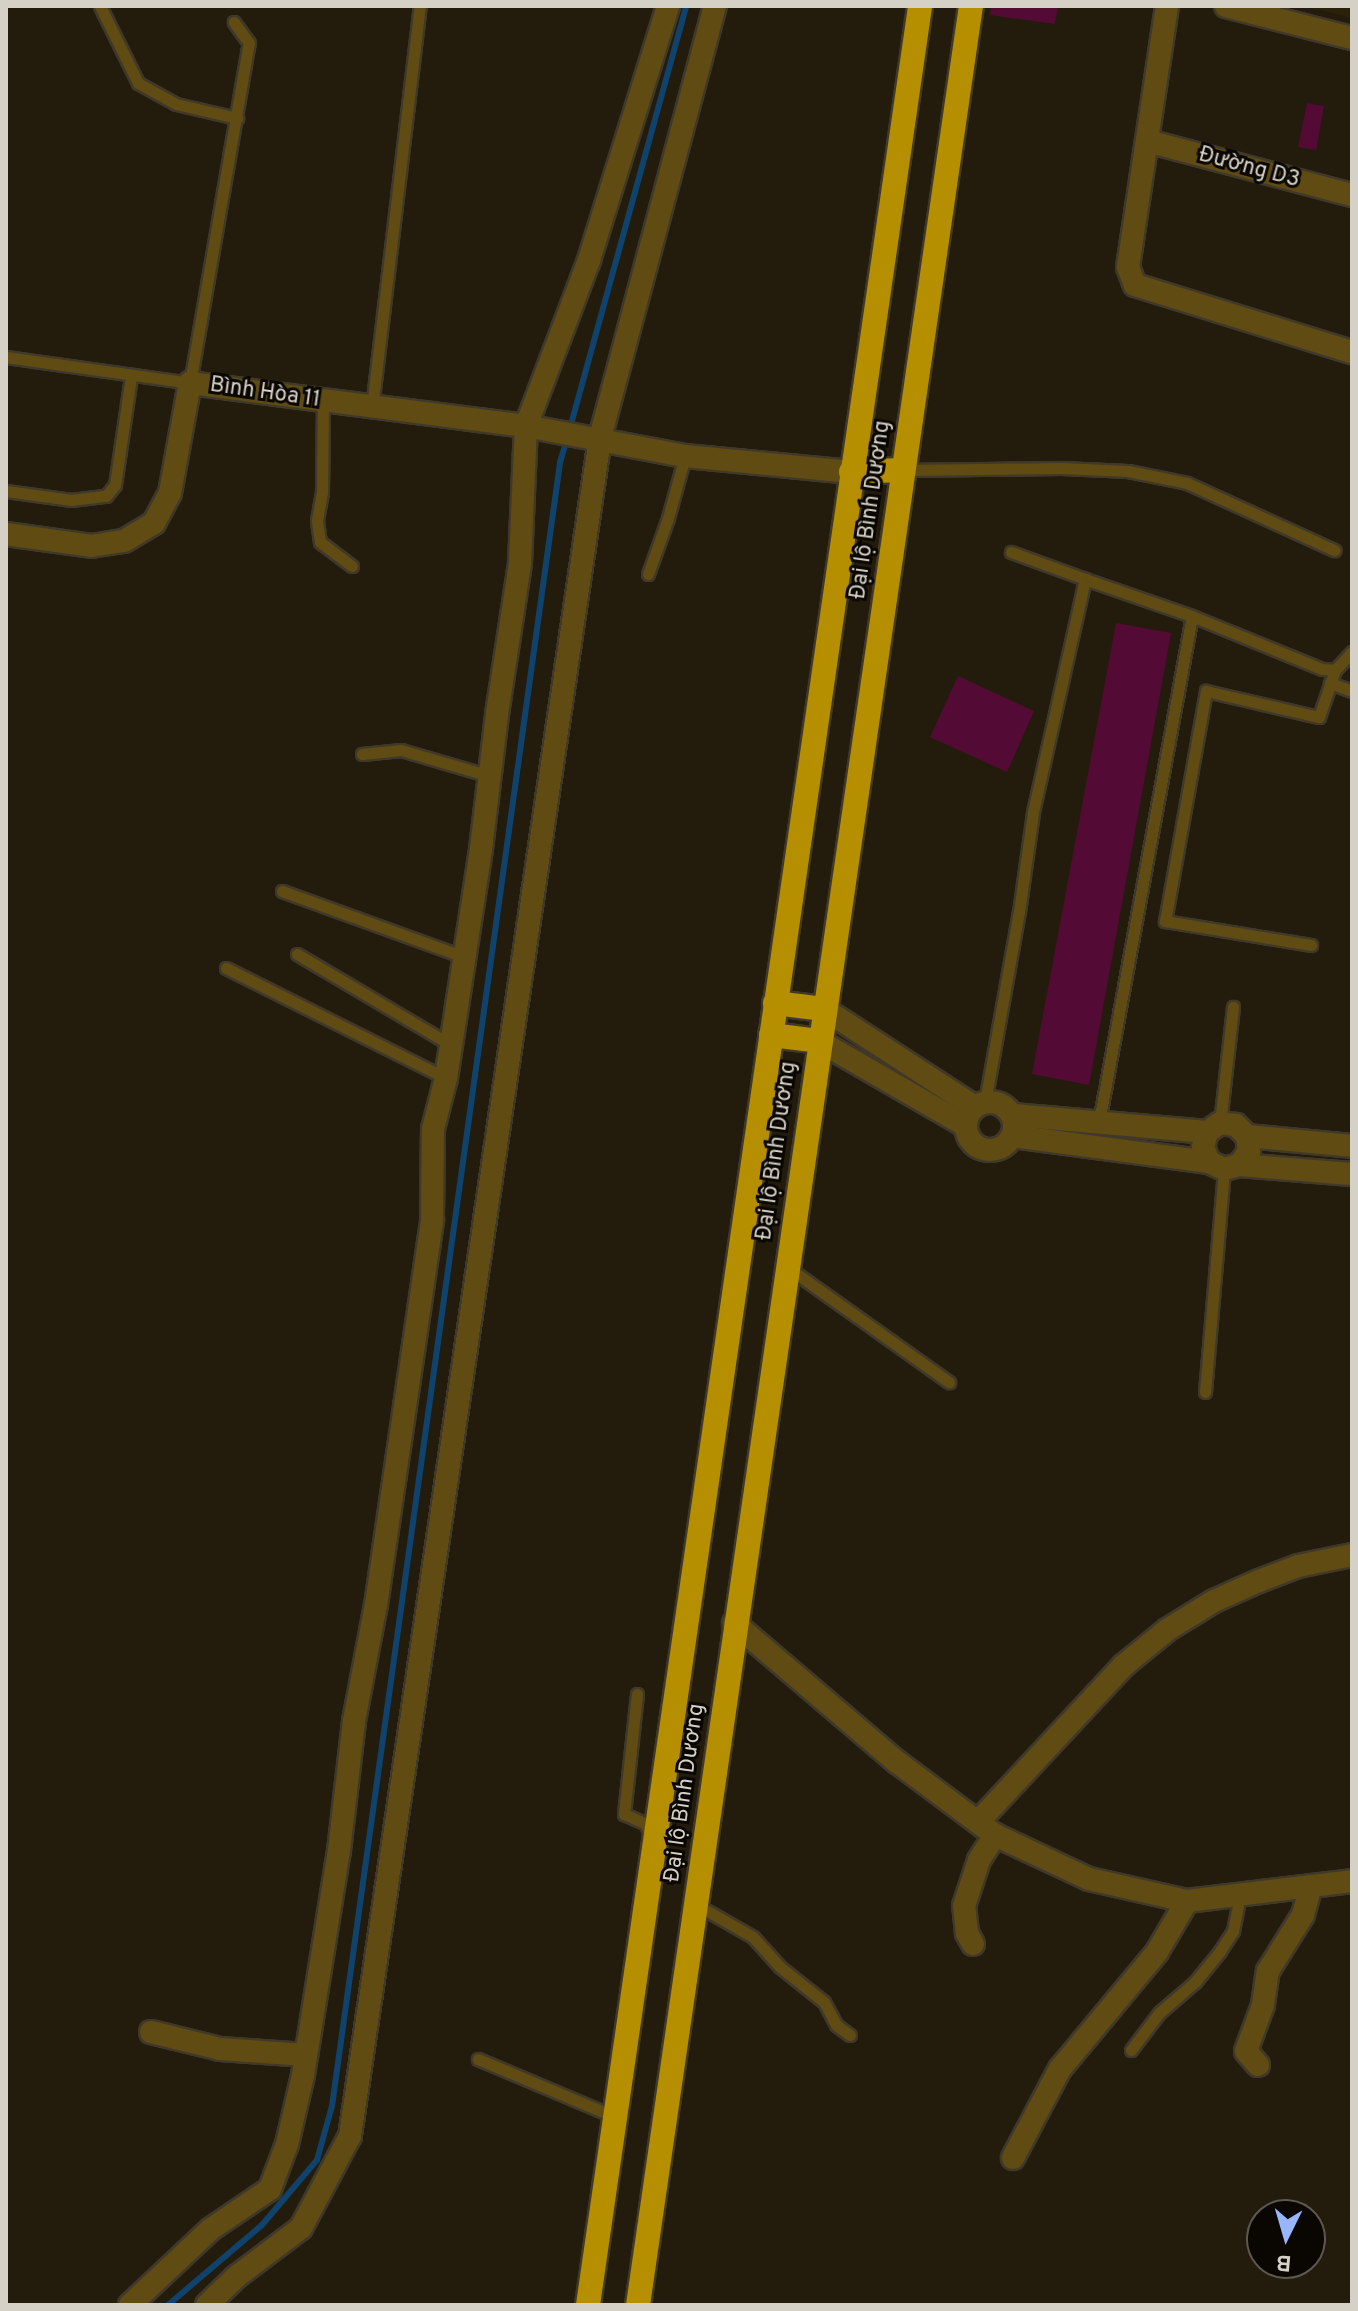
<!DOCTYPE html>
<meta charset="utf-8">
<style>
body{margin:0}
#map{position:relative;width:1358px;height:2311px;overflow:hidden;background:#231c0c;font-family:Overpass,sans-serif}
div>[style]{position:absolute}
.built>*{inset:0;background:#2b2009}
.stream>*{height:6px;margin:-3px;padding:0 3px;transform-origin:3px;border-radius:3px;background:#0f436d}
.building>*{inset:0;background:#530b36}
.roads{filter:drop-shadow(2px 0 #40392a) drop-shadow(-2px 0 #40392a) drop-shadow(0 2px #40392a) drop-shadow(0 -2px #40392a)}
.lane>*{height:11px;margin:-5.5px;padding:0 5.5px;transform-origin:5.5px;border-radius:5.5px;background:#604c13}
.street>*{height:22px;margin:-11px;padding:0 11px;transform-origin:11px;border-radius:11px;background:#604c13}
.street>.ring{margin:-11px;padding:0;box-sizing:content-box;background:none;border:22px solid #604c13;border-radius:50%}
.highway>*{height:24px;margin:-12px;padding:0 12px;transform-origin:12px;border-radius:12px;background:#b68f00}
span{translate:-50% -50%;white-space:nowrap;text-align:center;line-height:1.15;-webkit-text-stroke:6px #0a0703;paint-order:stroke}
.street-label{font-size:22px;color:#d6d1c6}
.frame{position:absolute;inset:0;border:8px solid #d6d1c6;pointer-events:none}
.north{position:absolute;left:1246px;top:2199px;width:80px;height:80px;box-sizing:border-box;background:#0a0703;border:2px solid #5c5851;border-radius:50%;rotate:185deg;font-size:22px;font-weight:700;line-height:32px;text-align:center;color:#d6d1c6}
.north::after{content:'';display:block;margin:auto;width:28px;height:36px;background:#97b6fd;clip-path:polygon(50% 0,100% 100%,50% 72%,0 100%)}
</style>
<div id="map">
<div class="built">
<i style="clip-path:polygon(1303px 6px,1352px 6px,1352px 18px)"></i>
</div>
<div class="stream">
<i style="left:570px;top:428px;width:438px;rotate:-74.6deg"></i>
<i style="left:168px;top:2305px;width:123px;rotate:-40.4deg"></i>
<i style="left:262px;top:2225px;width:85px;rotate:-49.8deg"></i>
<i style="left:317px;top:2160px;width:56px;rotate:-74.5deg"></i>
<i style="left:332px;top:2106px;width:1660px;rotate:-82.1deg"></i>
<i style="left:560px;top:462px;width:24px;rotate:-73deg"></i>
</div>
<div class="building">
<i style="clip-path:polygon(991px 6px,1058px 6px,1055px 24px,990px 15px)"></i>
<i style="clip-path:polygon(1307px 103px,1324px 106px,1316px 150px,1298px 147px)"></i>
<i style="clip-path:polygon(1116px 623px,1171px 633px,1089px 1085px,1032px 1074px)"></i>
<i style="clip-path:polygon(958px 676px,1034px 711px,1007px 772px,930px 737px)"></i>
</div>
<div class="roads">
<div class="lane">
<i style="left:100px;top:6px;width:86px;rotate:63.7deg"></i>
<i style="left:138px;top:83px;width:43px;rotate:28.9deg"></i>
<i style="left:176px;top:104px;width:63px;rotate:12.9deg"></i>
<i style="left:6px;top:357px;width:186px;rotate:8deg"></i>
<i style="left:190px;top:383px;width:345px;rotate:-80.2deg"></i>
<i style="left:249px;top:43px;width:26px;rotate:-126deg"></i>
<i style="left:323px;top:400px;width:92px;rotate:90.6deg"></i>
<i style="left:322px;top:492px;width:29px;rotate:100deg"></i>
<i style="left:317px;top:521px;width:21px;rotate:82deg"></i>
<i style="left:320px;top:542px;width:40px;rotate:37deg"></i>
<i style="left:372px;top:407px;width:404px;rotate:-83.2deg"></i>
<i style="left:903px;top:470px;width:158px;rotate:-0.7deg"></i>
<i style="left:1061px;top:468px;width:67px;rotate:2.6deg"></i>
<i style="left:1128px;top:471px;width:60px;rotate:11.5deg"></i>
<i style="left:1187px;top:483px;width:162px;rotate:24.5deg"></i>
<i style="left:6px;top:491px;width:66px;rotate:7.9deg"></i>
<i style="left:71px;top:500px;width:35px;rotate:-7deg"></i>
<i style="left:106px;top:496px;width:14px;rotate:-51deg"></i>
<i style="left:115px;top:485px;width:109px;rotate:-81.6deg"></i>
<i style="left:1011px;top:552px;width:79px;rotate:20deg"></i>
<i style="left:648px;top:574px;width:59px;rotate:-70.3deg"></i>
<i style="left:668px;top:518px;width:64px;rotate:-74.7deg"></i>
<i style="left:1330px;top:683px;width:23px;rotate:20deg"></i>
<i style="left:362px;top:754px;width:39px;rotate:-6deg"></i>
<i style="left:401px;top:750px;width:93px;rotate:16.3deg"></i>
<i style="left:282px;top:891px;width:191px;rotate:19.9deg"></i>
<i style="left:1311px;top:945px;width:148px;rotate:-170.7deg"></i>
<i style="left:1165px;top:921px;width:234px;rotate:-79.9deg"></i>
<i style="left:1206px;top:691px;width:116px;rotate:13deg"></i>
<i style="left:1319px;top:717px;width:50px;rotate:-71.2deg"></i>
<i style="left:297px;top:954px;width:177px;rotate:30.6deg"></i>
<i style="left:226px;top:968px;width:246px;rotate:26.6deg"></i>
<i style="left:985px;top:1102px;width:193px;rotate:-79.9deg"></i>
<i style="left:1019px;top:912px;width:101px;rotate:-82deg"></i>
<i style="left:1033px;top:812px;width:239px;rotate:-77.4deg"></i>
<i style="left:1085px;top:579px;width:113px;rotate:19.1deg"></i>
<i style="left:1192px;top:616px;width:140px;rotate:22.2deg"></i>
<i style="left:1322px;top:669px;width:13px;rotate:4deg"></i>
<i style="left:1335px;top:670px;width:25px;rotate:-47deg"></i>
<i style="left:1099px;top:1122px;width:514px;rotate:-79.59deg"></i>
<i style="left:1220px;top:1123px;width:117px;rotate:-83.6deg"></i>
<i style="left:787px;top:1267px;width:199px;rotate:35.4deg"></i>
<i style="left:1205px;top:1392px;width:224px;rotate:-85.1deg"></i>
<i style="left:637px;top:1694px;width:121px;rotate:96.2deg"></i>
<i style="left:624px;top:1814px;width:24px;rotate:24deg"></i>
<i style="left:646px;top:1824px;width:15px;rotate:70deg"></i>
<i style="left:697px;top:1905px;width:64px;rotate:29.7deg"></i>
<i style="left:753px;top:1937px;width:40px;rotate:48deg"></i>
<i style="left:780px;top:1967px;width:56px;rotate:38.5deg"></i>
<i style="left:824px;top:2002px;width:26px;rotate:62deg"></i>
<i style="left:836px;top:2025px;width:17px;rotate:36deg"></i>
<i style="left:1131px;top:2050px;width:46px;rotate:-52.9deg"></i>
<i style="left:1159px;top:2013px;width:48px;rotate:-40.7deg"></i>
<i style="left:1195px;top:1982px;width:40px;rotate:-51deg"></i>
<i style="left:1220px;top:1951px;width:24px;rotate:-57deg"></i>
<i style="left:1233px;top:1931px;width:38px;rotate:-79deg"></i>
<i style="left:478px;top:2059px;width:149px;rotate:22.9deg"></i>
</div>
<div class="street">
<i style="left:1167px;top:6px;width:264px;rotate:98.5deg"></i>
<i style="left:1128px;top:267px;width:19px;rotate:69deg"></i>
<i style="left:1135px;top:285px;width:227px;rotate:17.2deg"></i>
<i style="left:1226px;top:6px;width:130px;rotate:14.3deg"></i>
<i style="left:1147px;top:141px;width:212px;rotate:14.8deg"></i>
<i style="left:6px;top:534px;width:86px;rotate:8deg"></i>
<i style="left:91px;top:546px;width:33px;rotate:-9deg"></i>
<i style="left:124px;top:541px;width:35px;rotate:-31deg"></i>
<i style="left:154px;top:523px;width:34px;rotate:-62deg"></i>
<i style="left:170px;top:493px;width:112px;rotate:-79.7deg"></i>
<i style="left:190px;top:383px;width:339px;rotate:7.3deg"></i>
<i style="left:526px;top:426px;width:162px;rotate:10.7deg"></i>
<i style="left:685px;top:456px;width:167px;rotate:5.5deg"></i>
<i style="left:824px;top:1009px;width:180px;rotate:33deg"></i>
<i style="left:819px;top:1041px;width:170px;rotate:30deg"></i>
<i class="ring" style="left:966px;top:1102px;width:26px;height:26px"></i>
<i style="left:1013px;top:1115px;width:195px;rotate:5deg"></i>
<i style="left:1013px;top:1136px;width:198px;rotate:7.6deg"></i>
<i style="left:1247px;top:1136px;width:105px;rotate:5.4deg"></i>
<i style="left:1239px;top:1165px;width:16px;rotate:-52deg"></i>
<i style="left:1249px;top:1152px;width:16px;rotate:-97deg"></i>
<i style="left:1247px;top:1136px;width:16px;rotate:-135deg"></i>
<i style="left:1236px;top:1125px;width:16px;rotate:-173deg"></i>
<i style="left:1220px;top:1123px;width:16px;rotate:145deg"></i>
<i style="left:1207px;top:1132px;width:16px;rotate:105deg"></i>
<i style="left:1203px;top:1147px;width:16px;rotate:68deg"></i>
<i style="left:1209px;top:1162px;width:17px;rotate:25deg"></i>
<i style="left:1224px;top:1169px;width:16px;rotate:-15deg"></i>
<i style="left:1239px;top:1165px;width:113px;rotate:4.6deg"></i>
<i style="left:734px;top:1623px;width:214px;rotate:40.5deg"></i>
<i style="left:897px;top:1762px;width:122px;rotate:36.7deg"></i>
<i style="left:995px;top:1835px;width:104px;rotate:25.1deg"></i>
<i style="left:1089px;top:1879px;width:100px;rotate:12.7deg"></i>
<i style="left:1187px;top:1901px;width:166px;rotate:-6.9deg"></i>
<i style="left:979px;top:1821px;width:212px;rotate:-47.1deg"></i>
<i style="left:1123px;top:1666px;width:57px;rotate:-39.3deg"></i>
<i style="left:1167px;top:1630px;width:55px;rotate:-31.7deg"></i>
<i style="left:1214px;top:1601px;width:49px;rotate:-24deg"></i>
<i style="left:1259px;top:1581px;width:42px;rotate:-21deg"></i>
<i style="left:1298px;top:1566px;width:55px;rotate:-11.5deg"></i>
<i style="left:973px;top:1944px;width:13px;rotate:-119deg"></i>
<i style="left:967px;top:1933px;width:27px;rotate:-96deg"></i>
<i style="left:964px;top:1906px;width:48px;rotate:-71.9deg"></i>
<i style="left:979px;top:1860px;width:30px;rotate:-57deg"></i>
<i style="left:151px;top:2032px;width:71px;rotate:13.8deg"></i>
<i style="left:220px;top:2049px;width:86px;rotate:4deg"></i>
<i style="left:1258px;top:2065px;width:18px;rotate:-131deg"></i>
<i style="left:1246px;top:2051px;width:49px;rotate:-69.7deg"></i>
<i style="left:1263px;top:2005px;width:34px;rotate:-82deg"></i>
<i style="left:1268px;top:1971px;width:66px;rotate:-58deg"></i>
<i style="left:1303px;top:1915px;width:30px;rotate:-75deg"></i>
<i style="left:1013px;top:2158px;width:101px;rotate:-62.2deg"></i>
<i style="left:1060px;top:2069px;width:152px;rotate:-50.3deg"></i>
<i style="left:1157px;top:1952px;width:59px;rotate:-59.5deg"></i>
<i style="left:130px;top:2305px;width:111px;rotate:-43.2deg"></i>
<i style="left:211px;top:2229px;width:71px;rotate:-34.1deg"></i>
<i style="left:270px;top:2189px;width:48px;rotate:-69.3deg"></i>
<i style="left:287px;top:2144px;width:71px;rotate:-76.9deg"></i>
<i style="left:303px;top:2075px;width:227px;rotate:-80.9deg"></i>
<i style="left:339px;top:1851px;width:131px;rotate:-83.4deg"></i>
<i style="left:354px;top:1721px;width:118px;rotate:-79.3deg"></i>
<i style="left:376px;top:1605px;width:390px;rotate:-81.7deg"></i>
<i style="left:432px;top:1219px;width:90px;rotate:-89.4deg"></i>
<i style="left:433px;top:1129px;width:53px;rotate:-75.7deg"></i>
<i style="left:446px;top:1078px;width:232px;rotate:-81.3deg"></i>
<i style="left:481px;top:849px;width:136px;rotate:-83.2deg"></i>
<i style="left:497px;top:714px;width:153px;rotate:-81.3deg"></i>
<i style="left:520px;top:563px;width:137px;rotate:-87.5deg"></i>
<i style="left:526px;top:426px;width:178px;rotate:-69.2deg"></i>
<i style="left:589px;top:260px;width:266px;rotate:-72.7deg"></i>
<i style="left:207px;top:2305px;width:40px;rotate:-44deg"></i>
<i style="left:236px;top:2277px;width:81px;rotate:-37deg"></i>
<i style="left:301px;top:2228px;width:104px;rotate:-62deg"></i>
<i style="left:350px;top:2136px;width:1716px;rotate:-81.62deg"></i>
<i style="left:600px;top:438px;width:447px;rotate:-75.1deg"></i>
</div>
<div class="highway">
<i style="left:851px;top:472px;width:51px;rotate:-2.2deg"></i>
<i style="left:775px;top:1003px;width:49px;rotate:7deg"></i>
<i style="left:771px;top:1035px;width:48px;rotate:7.1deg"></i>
<i style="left:588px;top:2305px;width:2323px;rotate:-81.78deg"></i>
<i style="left:638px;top:2305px;width:2323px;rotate:-81.76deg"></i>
</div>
</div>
<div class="street-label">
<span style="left:1249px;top:168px;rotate:15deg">Đường D3</span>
<span style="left:265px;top:393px;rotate:8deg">Bình Hòa 11</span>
<span style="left:871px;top:510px;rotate:-82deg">Đại lộ Bình Dương</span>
<span style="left:777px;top:1151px;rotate:-82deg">Đại lộ Bình Dương</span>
<span style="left:685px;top:1793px;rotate:-82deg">Đại lộ Bình Dương</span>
</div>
<div class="frame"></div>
<div class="north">B</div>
</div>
